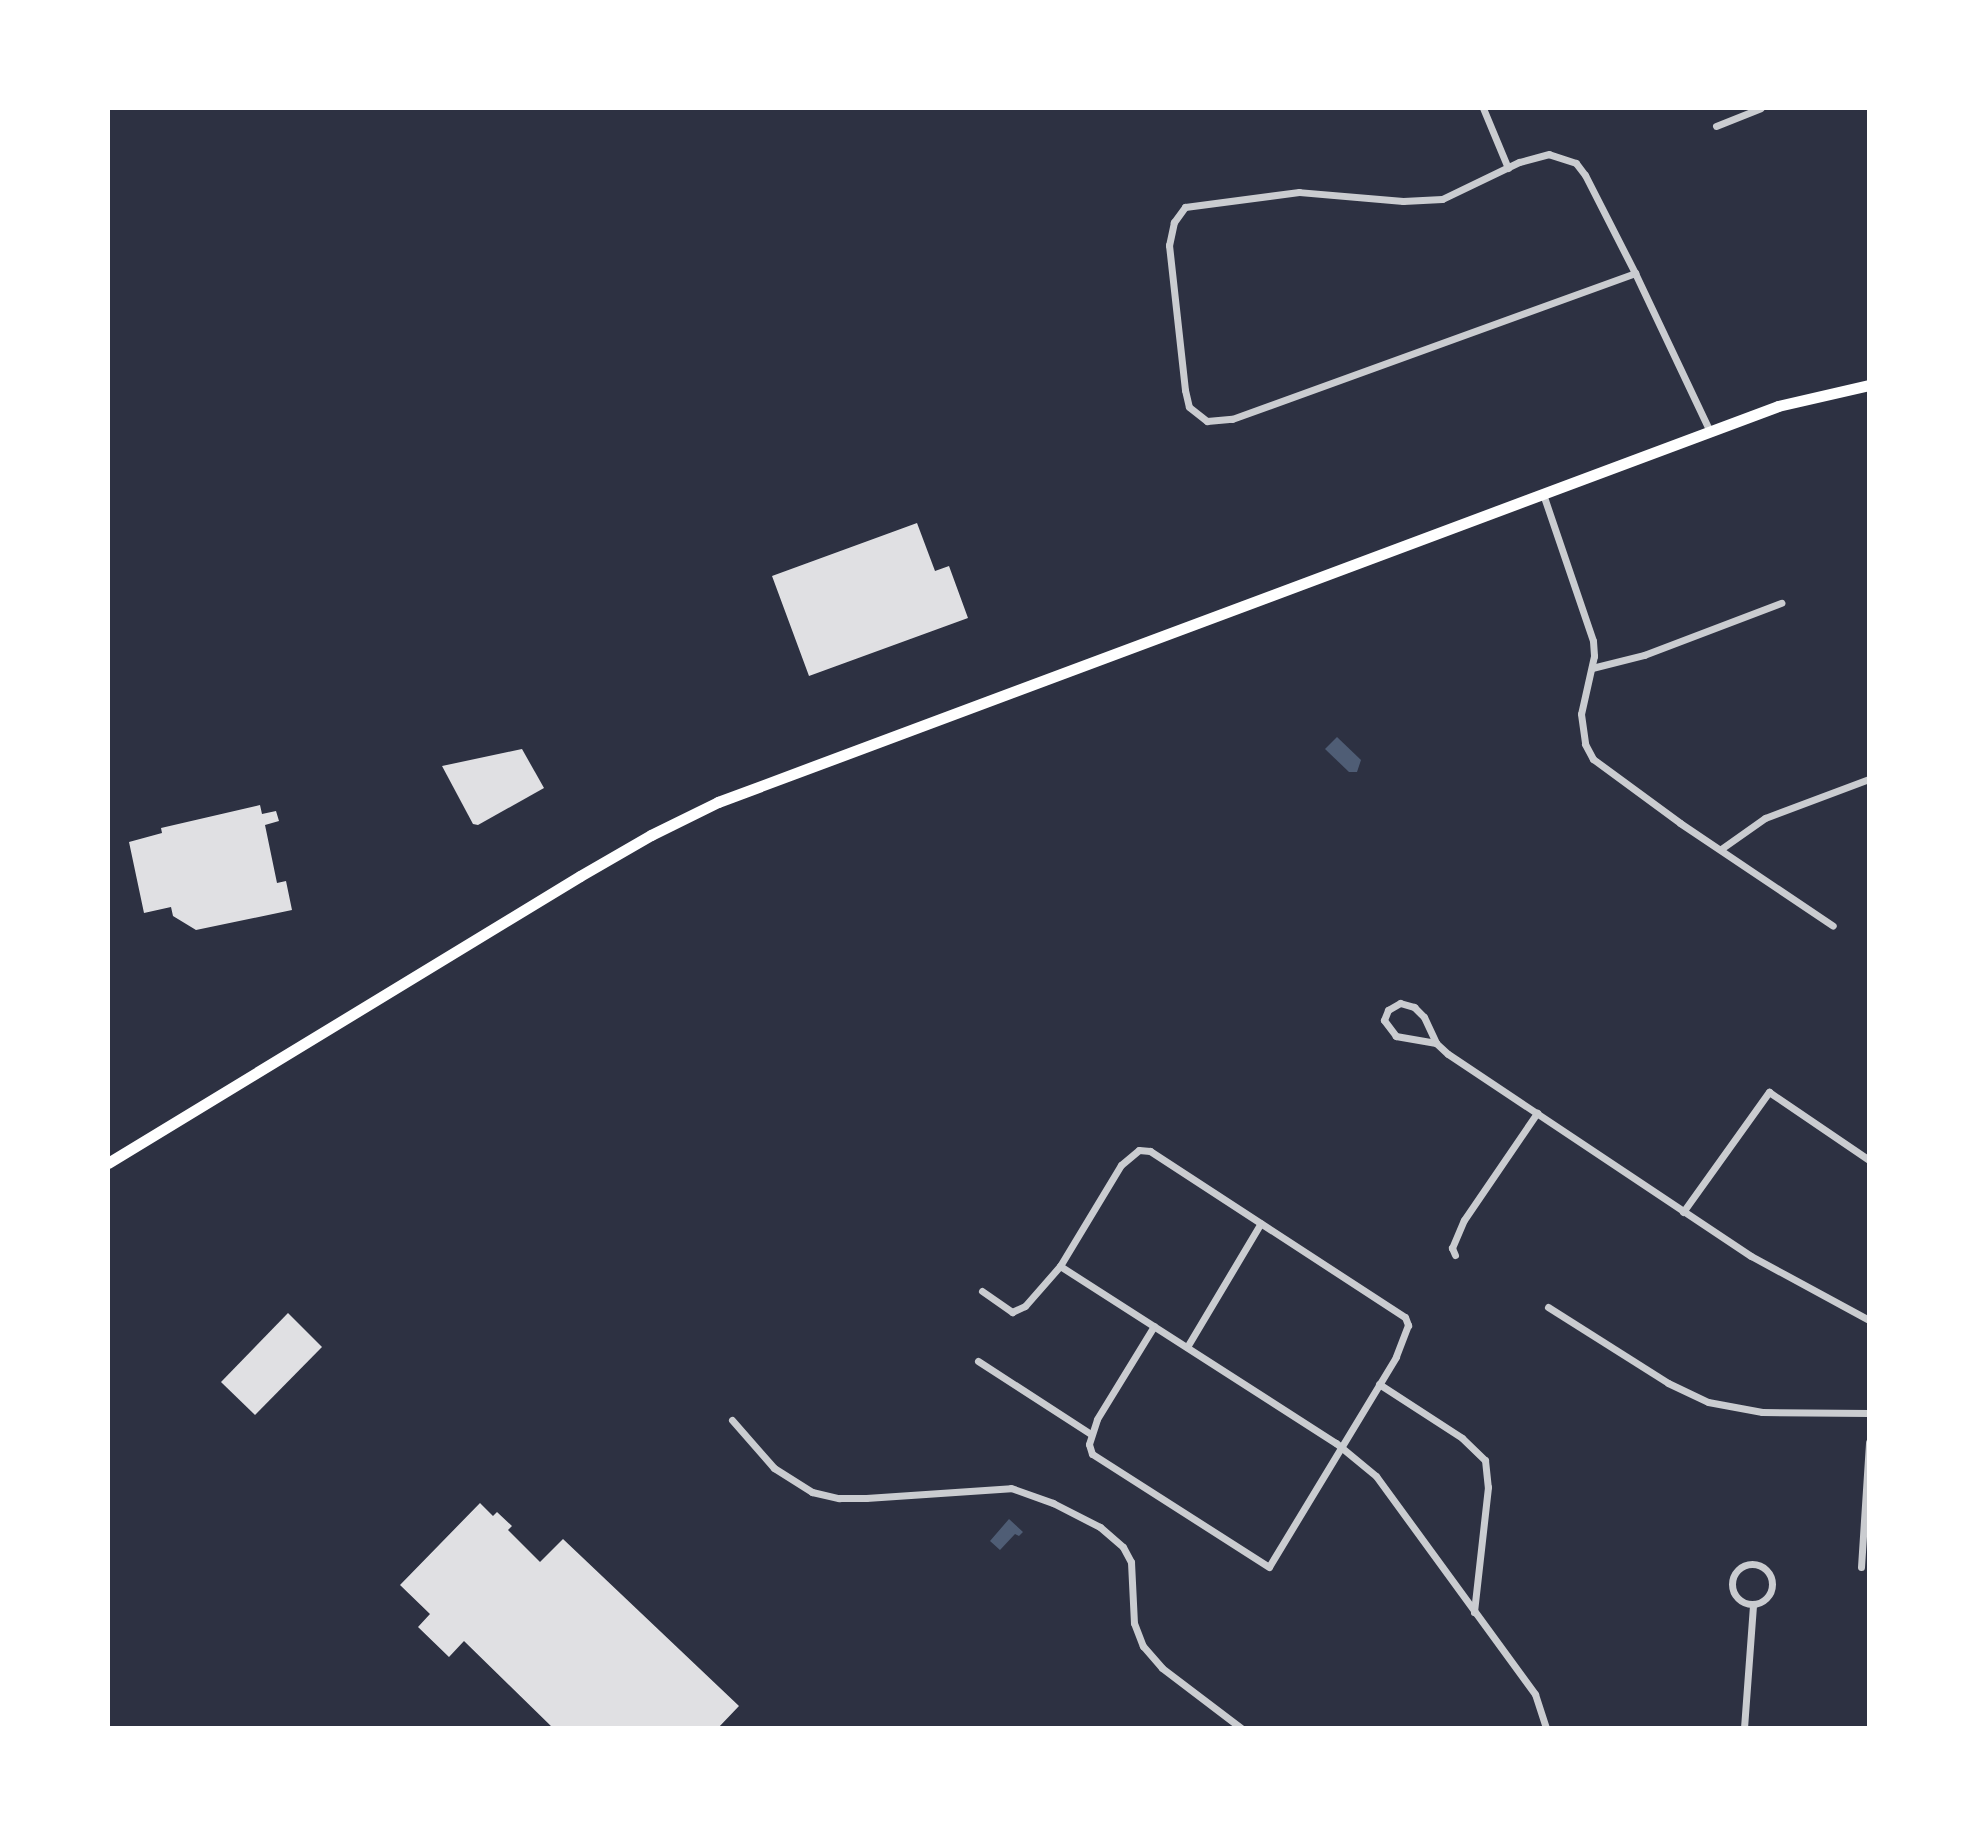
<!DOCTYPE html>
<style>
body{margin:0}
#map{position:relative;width:1977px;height:1836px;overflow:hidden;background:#2d3142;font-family:Lora,serif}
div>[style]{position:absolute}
.water>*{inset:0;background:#4f5d75}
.building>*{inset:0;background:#e0e0e3}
.minor>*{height:7px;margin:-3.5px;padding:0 3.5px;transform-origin:3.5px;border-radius:3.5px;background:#caccd0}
.minor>.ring{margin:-3.5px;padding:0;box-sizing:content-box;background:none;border:7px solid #caccd0;border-radius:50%}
.trunk>*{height:11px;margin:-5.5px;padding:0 5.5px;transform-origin:5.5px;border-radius:5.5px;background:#fff}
span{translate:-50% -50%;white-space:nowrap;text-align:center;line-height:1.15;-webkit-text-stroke:7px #fff;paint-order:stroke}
.frame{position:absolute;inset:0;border:110px solid #fff;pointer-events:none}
</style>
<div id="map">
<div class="water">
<i style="clip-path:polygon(1337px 737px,1361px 760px,1357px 772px,1349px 772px,1325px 749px)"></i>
<i style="clip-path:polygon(1009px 1519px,1023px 1532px,1019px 1536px,1015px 1534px,1000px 1550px,990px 1541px)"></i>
</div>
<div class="building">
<i style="clip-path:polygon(917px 523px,935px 571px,949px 566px,968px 618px,809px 676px,772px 576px)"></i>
<i style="clip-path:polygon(522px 749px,544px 788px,478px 825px,473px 824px,442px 766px)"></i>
<i style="clip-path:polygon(260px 805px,262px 814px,276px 811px,279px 821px,265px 825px,277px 883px,286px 881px,292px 910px,196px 930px,173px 916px,171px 907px,144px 913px,129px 842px,162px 833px,161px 828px)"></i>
<i style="clip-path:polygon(288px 1313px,322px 1347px,255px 1415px,221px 1382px)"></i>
<i style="clip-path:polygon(480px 1503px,493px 1516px,497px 1512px,512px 1526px,508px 1530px,540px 1562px,563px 1539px,739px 1706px,718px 1728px,553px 1728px,464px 1641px,449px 1657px,418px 1627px,430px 1614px,400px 1585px)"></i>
</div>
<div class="minor">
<i style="left:1483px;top:108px;width:65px;rotate:67.4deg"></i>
<i style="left:1716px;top:126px;width:48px;rotate:-21.8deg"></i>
<i style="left:1635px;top:273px;width:110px;rotate:-117deg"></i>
<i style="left:1585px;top:175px;width:15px;rotate:-127deg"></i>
<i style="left:1576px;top:163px;width:28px;rotate:-162deg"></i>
<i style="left:1549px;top:154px;width:31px;rotate:165deg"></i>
<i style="left:1519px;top:162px;width:85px;rotate:154.3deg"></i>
<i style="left:1442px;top:199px;width:39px;rotate:177deg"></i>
<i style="left:1403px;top:201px;width:104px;rotate:-175.1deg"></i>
<i style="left:1299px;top:192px;width:115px;rotate:172.5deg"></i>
<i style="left:1185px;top:207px;width:19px;rotate:126deg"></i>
<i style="left:1174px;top:222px;width:24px;rotate:102deg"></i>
<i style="left:1169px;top:245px;width:146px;rotate:83.7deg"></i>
<i style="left:1185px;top:390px;width:17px;rotate:77deg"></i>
<i style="left:1189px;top:407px;width:23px;rotate:38deg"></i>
<i style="left:1207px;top:421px;width:25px;rotate:-5deg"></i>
<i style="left:1232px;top:419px;width:429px;rotate:-19.9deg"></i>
<i style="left:1635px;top:273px;width:176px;rotate:64.7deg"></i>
<i style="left:1543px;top:494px;width:155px;rotate:71.2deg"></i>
<i style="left:1593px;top:641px;width:15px;rotate:86deg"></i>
<i style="left:1594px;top:656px;width:59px;rotate:102.6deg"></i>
<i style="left:1581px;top:714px;width:30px;rotate:82deg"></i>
<i style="left:1585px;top:744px;width:17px;rotate:62deg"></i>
<i style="left:1593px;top:759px;width:108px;rotate:36.3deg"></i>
<i style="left:1680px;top:823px;width:184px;rotate:33.9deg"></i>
<i style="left:1592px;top:668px;width:54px;rotate:-14deg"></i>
<i style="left:1644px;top:655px;width:147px;rotate:-20.8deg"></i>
<i style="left:1721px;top:849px;width:54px;rotate:-35.2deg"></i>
<i style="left:1765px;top:818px;width:111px;rotate:-20.6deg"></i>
<i style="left:1436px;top:1043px;width:41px;rotate:-170.1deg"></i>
<i style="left:1396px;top:1036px;width:20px;rotate:-127deg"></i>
<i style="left:1384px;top:1020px;width:11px;rotate:-68deg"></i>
<i style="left:1388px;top:1010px;width:14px;rotate:-30deg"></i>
<i style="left:1400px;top:1003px;width:15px;rotate:16deg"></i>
<i style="left:1414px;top:1007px;width:14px;rotate:45deg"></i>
<i style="left:1424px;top:1017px;width:29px;rotate:65deg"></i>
<i style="left:1436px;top:1043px;width:16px;rotate:43deg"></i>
<i style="left:1448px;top:1054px;width:364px;rotate:33.7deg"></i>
<i style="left:1751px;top:1256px;width:134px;rotate:28.5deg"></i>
<i style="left:1683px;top:1212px;width:148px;rotate:-54.4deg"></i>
<i style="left:1769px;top:1092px;width:121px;rotate:34.2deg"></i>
<i style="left:1455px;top:1255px;width:8px;rotate:-113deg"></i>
<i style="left:1452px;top:1248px;width:30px;rotate:-67deg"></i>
<i style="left:1464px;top:1220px;width:130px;rotate:-55.7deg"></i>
<i style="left:1060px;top:1266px;width:328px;rotate:32.7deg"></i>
<i style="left:1336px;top:1443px;width:52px;rotate:39.5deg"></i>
<i style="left:1376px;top:1476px;width:270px;rotate:53.9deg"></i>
<i style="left:1535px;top:1694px;width:36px;rotate:72deg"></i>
<i style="left:982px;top:1291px;width:37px;rotate:35deg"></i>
<i style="left:1012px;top:1312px;width:14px;rotate:-25deg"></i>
<i style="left:1025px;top:1306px;width:53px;rotate:-48.8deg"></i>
<i style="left:1060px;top:1266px;width:118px;rotate:-58.9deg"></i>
<i style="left:1121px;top:1165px;width:23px;rotate:-40deg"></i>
<i style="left:1139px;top:1150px;width:11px;rotate:5deg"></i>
<i style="left:1150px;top:1151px;width:304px;rotate:33.1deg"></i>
<i style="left:1405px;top:1317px;width:9px;rotate:69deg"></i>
<i style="left:1408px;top:1325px;width:34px;rotate:111deg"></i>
<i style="left:1396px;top:1357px;width:245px;rotate:121.2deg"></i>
<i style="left:1269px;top:1567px;width:210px;rotate:-147.4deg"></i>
<i style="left:1092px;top:1454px;width:10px;rotate:-107deg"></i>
<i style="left:1089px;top:1444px;width:26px;rotate:-72deg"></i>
<i style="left:1097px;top:1419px;width:109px;rotate:-58.5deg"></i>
<i style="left:1548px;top:1307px;width:142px;rotate:32.3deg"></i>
<i style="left:1668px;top:1383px;width:44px;rotate:25.4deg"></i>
<i style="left:1708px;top:1402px;width:55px;rotate:10.5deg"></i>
<i style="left:1762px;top:1412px;width:107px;rotate:0.5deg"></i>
<i style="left:1187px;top:1347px;width:144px;rotate:-59.2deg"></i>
<i style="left:978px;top:1361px;width:135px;rotate:32.9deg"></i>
<i style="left:1379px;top:1384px;width:99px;rotate:33deg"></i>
<i style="left:1462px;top:1438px;width:32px;rotate:44deg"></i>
<i style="left:1485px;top:1460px;width:27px;rotate:84deg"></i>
<i style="left:1488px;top:1487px;width:126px;rotate:96.4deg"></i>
<i style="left:732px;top:1420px;width:64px;rotate:48.8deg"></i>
<i style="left:774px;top:1468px;width:45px;rotate:32.3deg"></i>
<i style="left:812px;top:1492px;width:28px;rotate:13deg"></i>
<i style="left:839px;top:1498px;width:27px"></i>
<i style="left:866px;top:1498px;width:145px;rotate:-3.9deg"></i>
<i style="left:1011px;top:1488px;width:45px;rotate:19.7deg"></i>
<i style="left:1053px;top:1503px;width:53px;rotate:27.1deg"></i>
<i style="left:1100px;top:1527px;width:30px;rotate:41deg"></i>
<i style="left:1123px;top:1547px;width:17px;rotate:62deg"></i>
<i style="left:1131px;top:1562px;width:61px;rotate:87.2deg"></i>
<i style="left:1134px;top:1623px;width:25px;rotate:69deg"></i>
<i style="left:1143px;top:1646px;width:29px;rotate:49deg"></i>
<i style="left:1162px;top:1668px;width:99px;rotate:37.2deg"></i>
<i class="ring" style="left:1732px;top:1564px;width:33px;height:33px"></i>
<i style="left:1861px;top:1567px;width:125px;rotate:-86.3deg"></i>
<i style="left:1744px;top:1728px;width:124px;rotate:-85.8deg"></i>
</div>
<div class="trunk">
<i style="left:108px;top:1163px;width:552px;rotate:-31.3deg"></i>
<i style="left:580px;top:876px;width:82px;rotate:-30deg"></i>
<i style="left:651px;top:835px;width:75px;rotate:-26.2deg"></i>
<i style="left:718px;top:802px;width:1132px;rotate:-20.48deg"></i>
<i style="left:1778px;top:406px;width:93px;rotate:-13deg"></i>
</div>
<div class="frame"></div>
</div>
